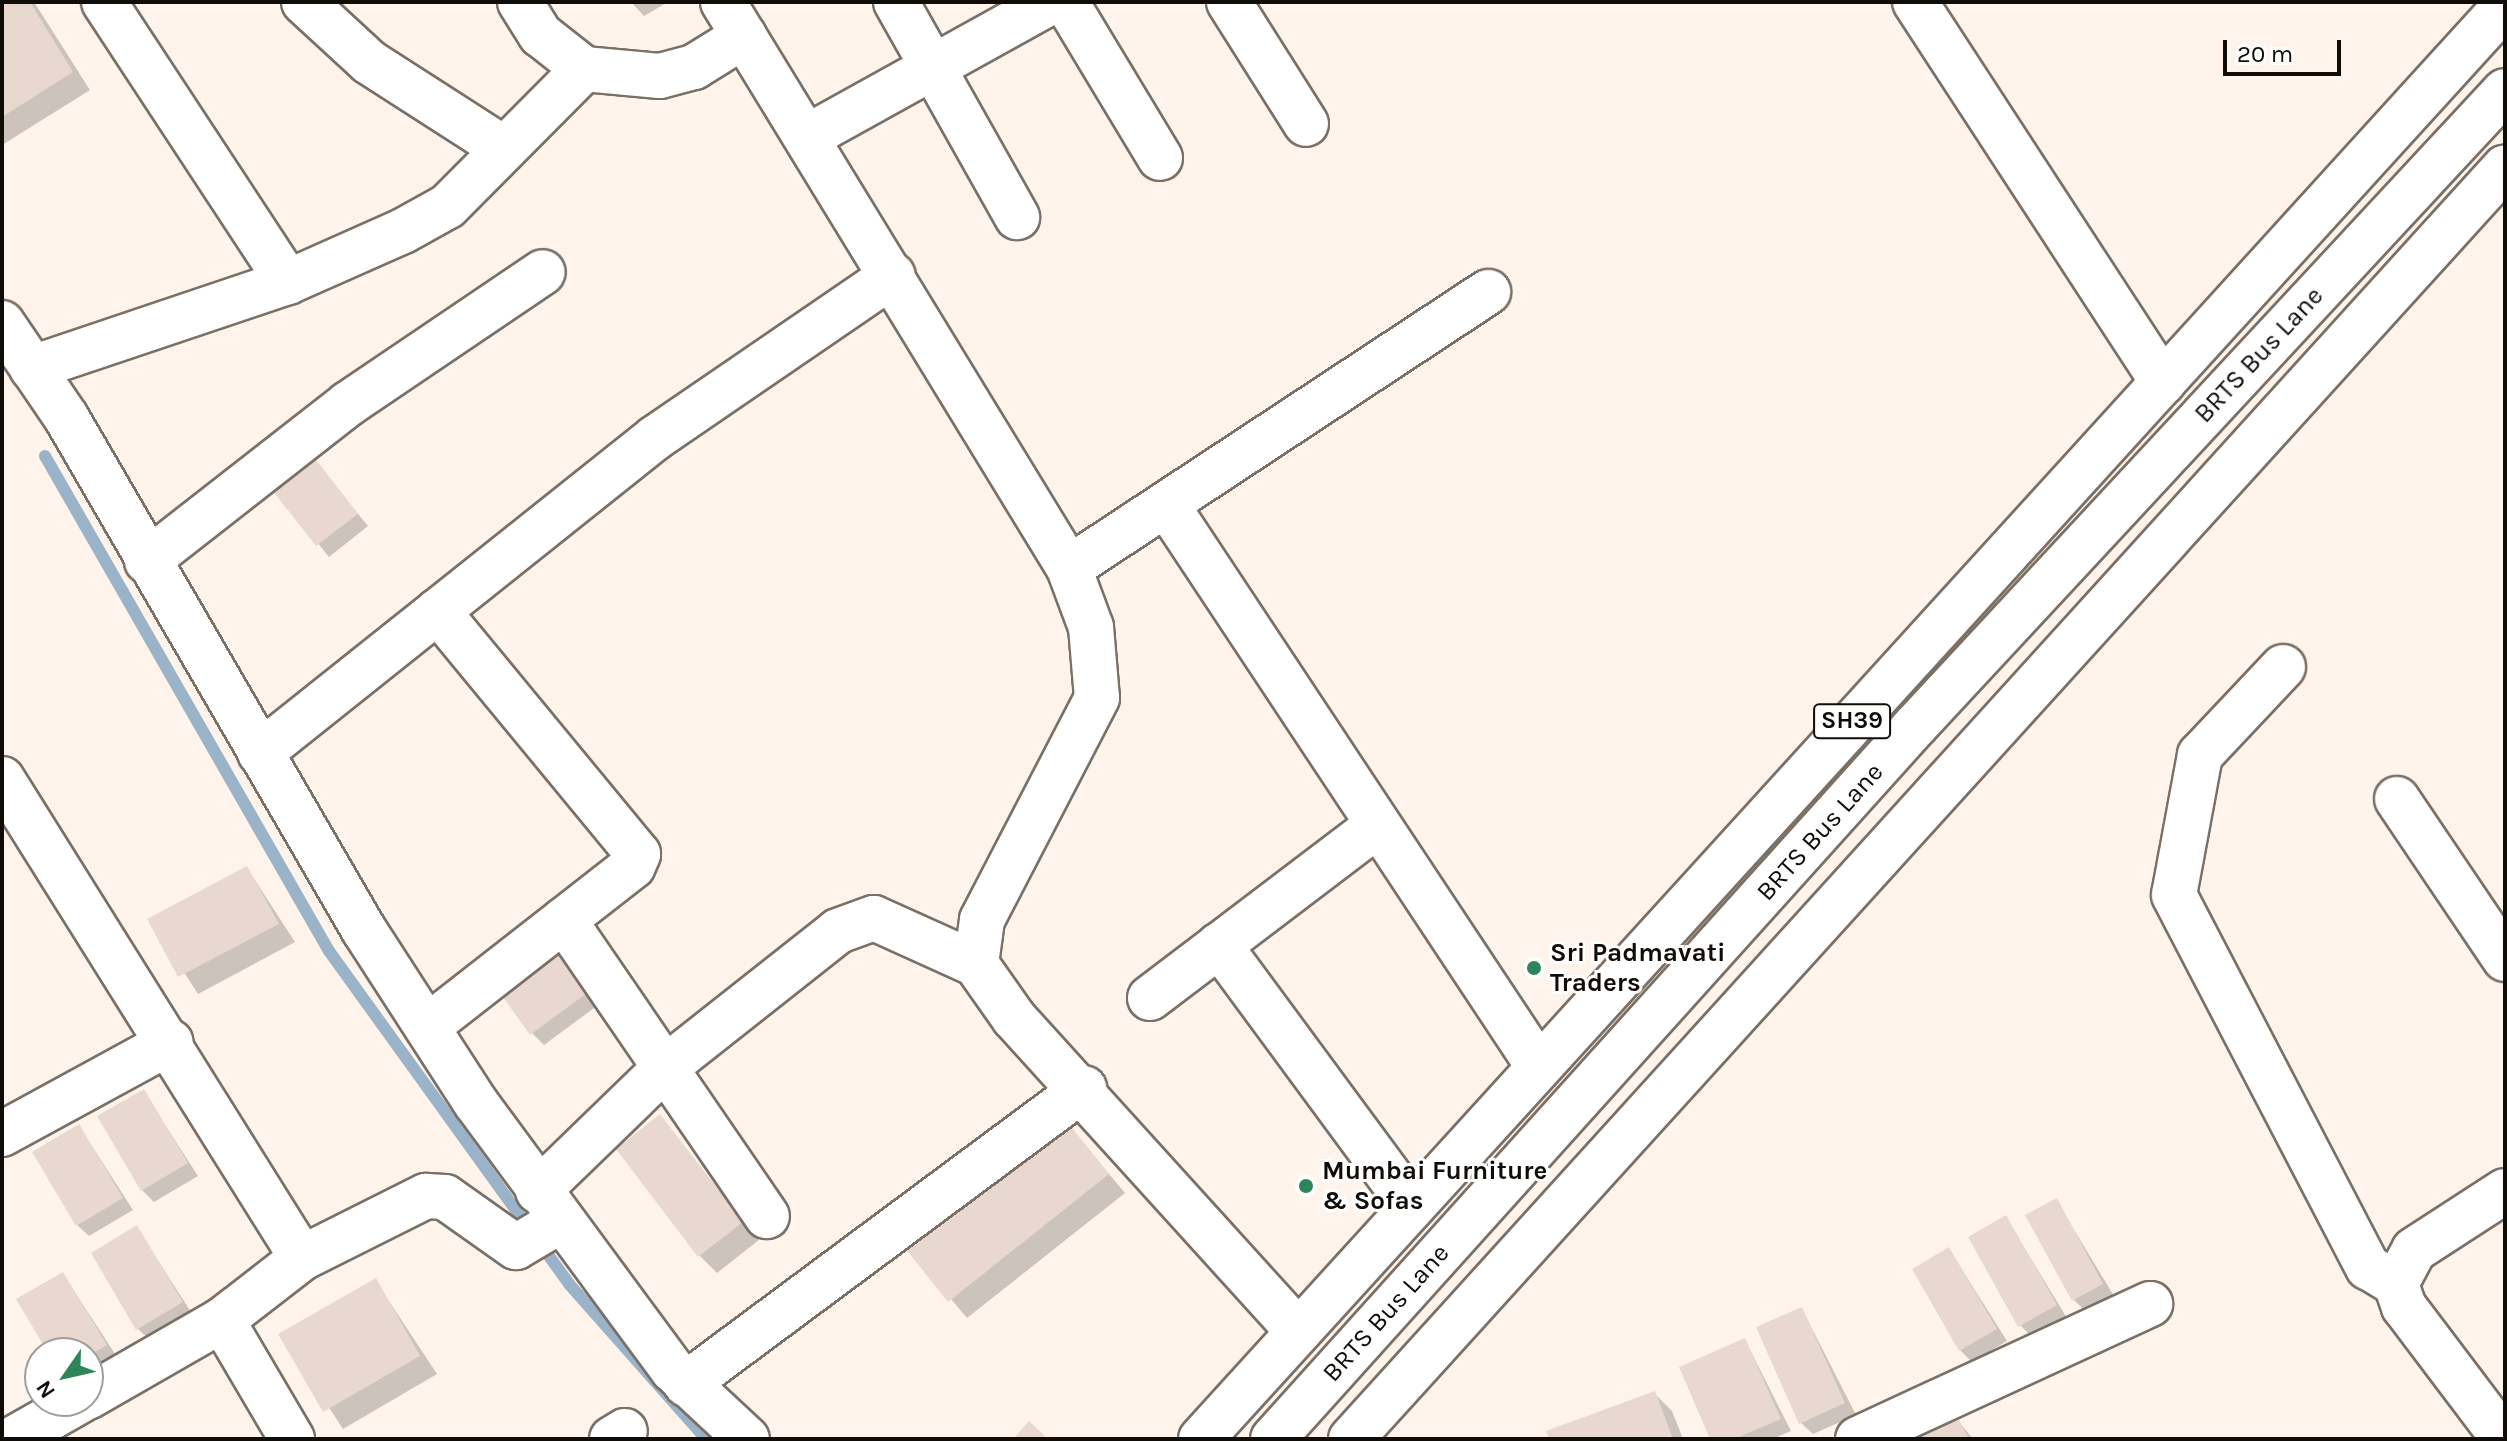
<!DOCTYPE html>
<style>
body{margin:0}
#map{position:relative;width:2507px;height:1441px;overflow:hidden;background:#fef4eb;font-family:Karla,sans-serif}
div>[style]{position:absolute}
.shadow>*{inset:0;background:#0003}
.stream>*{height:12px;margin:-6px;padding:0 6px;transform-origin:6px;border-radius:6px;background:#9ab3c8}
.building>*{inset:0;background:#e8d8d0}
.roads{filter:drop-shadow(2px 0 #7b7066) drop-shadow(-2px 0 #7b7066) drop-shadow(0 2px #7b7066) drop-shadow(0 -2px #7b7066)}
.minor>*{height:44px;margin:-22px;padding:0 22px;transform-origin:22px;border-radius:22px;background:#fff}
.major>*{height:44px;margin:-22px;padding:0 22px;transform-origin:22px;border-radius:22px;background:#fff}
.dots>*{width:22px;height:22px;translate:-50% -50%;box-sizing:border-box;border:4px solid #fff;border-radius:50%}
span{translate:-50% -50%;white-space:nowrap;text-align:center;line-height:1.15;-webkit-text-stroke:6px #fff;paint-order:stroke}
.shield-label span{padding:2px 6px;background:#fff;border:2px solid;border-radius:6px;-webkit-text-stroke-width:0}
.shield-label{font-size:24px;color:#100c08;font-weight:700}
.street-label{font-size:26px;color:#100c08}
.poi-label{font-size:26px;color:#100c08;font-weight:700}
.left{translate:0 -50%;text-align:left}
.frame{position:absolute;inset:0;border:4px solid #100c08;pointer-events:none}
.north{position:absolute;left:24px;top:1337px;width:80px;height:80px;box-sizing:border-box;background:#fff;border:2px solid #9f9e9c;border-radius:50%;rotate:236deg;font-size:22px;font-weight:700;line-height:32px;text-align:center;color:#100c08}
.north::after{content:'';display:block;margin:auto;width:28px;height:36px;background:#2e855a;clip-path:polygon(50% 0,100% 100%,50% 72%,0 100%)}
.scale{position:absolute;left:2223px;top:40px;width:118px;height:36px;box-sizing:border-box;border:4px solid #100c08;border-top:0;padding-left:10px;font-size:24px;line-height:28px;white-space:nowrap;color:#100c08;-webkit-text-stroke:6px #fff;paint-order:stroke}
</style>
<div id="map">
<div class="shadow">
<i style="clip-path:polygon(2px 2px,34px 2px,90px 90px,2px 145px)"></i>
<i style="clip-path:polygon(631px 2px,668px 2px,644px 16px)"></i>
<i style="clip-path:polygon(314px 460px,368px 526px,329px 557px,275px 490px)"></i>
<i style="clip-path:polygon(247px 868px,295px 942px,198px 994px,150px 920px)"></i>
<i style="clip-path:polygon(559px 942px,605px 1000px,544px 1045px,532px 1033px)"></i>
<i style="clip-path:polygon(143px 1091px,198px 1176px,154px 1202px,142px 1190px)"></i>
<i style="clip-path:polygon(660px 1117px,759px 1240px,717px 1273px,699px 1255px)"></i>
<i style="clip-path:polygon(1061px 1117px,1125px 1193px,967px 1318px,903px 1242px)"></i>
<i style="clip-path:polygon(79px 1126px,133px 1210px,89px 1236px,77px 1225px)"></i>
<i style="clip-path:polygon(2056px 1200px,2114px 1296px,2086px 1312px,2074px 1300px)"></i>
<i style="clip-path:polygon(2006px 1218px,2067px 1318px,2032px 1337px,2020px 1325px)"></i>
<i style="clip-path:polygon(137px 1228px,193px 1315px,150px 1340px,138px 1329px)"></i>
<i style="clip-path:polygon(1949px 1249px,2007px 1341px,1972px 1362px,1960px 1350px)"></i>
<i style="clip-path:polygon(63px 1274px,117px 1357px,88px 1374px,88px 1353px)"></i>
<i style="clip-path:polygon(375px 1280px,437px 1374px,343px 1429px,281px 1334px)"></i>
<i style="clip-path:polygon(1802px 1309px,1856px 1415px,1813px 1434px,1801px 1423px)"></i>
<i style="clip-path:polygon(1745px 1340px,1791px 1431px,1772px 1439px,1712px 1439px)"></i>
<i style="clip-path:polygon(1654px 1393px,1672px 1411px,1683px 1439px,1551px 1439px)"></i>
<i style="clip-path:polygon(1956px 1418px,1973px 1439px,1917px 1439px)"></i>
</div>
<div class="stream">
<i style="left:45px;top:456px;width:571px;rotate:60.16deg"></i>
<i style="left:329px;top:951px;width:410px;rotate:54.2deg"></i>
<i style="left:569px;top:1284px;width:207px;rotate:48.5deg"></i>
</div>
<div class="building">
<i style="clip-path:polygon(2px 2px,30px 2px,73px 72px,2px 117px)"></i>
<i style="clip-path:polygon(314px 457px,358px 514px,316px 546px,272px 490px)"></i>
<i style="clip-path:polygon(247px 866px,279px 924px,178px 977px,147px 919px)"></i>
<i style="clip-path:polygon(559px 940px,594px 988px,530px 1035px,495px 986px)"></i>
<i style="clip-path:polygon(144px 1089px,188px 1163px,141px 1191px,97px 1116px)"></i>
<i style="clip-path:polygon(660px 1114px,743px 1222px,698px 1257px,616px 1149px)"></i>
<i style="clip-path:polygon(1061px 1114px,1109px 1174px,948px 1302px,900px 1242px)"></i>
<i style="clip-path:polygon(79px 1124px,123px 1198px,76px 1226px,32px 1152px)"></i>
<i style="clip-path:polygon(2057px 1198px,2103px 1284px,2072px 1301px,2025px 1215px)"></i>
<i style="clip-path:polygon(2006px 1215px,2057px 1305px,2018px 1327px,1968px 1237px)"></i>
<i style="clip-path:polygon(137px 1225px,183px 1302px,136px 1330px,91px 1253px)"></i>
<i style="clip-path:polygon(1949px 1247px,1997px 1329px,1959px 1351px,1912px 1269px)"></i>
<i style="clip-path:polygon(63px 1272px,107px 1345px,88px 1356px,48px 1353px,16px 1299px)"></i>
<i style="clip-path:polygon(376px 1278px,420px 1356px,323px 1412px,278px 1334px)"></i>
<i style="clip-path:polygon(1802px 1307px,1845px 1403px,1799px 1424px,1756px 1327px)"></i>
<i style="clip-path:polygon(1745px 1338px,1781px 1419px,1734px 1439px,1710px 1439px,1679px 1367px)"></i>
<i style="clip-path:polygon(1655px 1391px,1673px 1439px,1549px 1439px,1546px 1431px)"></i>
<i style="clip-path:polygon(1957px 1416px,1969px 1439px,1913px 1439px)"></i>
<i style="clip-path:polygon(1029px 1421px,1048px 1439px,1013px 1439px)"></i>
</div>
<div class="roads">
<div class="minor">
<i style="left:104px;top:2px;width:335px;rotate:56.7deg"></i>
<i style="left:304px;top:2px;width:88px;rotate:42.7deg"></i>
<i style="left:369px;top:62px;width:159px;rotate:32.7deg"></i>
<i style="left:520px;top:2px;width:39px;rotate:58deg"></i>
<i style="left:541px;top:35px;width:55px;rotate:38.3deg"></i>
<i style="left:584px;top:69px;width:76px;rotate:5.3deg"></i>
<i style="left:660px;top:76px;width:35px;rotate:-15deg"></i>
<i style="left:694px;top:67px;width:59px;rotate:-31.8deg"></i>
<i style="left:723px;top:2px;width:663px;rotate:58.56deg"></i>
<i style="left:1069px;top:568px;width:63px;rotate:69.6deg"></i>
<i style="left:1091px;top:627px;width:71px;rotate:85.2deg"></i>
<i style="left:1097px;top:698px;width:250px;rotate:117.4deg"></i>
<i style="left:982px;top:920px;width:44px;rotate:97.8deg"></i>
<i style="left:976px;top:964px;width:66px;rotate:54.9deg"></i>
<i style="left:1014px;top:1018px;width:418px;rotate:47.8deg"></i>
<i style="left:896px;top:2px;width:247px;rotate:60.6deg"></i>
<i style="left:1066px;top:2px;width:182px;rotate:58.9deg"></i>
<i style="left:1229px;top:2px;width:144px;rotate:57.7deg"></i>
<i style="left:1915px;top:2px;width:454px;rotate:56.9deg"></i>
<i style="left:807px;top:137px;width:279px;rotate:-29deg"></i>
<i style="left:2px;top:323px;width:114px;rotate:55.8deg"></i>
<i style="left:66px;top:417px;width:593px;rotate:59.85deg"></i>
<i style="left:364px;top:930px;width:206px;rotate:57.1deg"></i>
<i style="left:476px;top:1103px;width:332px;rotate:53.6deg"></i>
<i style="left:673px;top:1370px;width:101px;rotate:43deg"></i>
<i style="left:32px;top:368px;width:270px;rotate:-18.6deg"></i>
<i style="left:288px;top:282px;width:126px;rotate:-23.9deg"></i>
<i style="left:403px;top:231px;width:51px;rotate:-29.1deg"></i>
<i style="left:448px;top:206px;width:193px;rotate:-45.2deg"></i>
<i style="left:1166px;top:504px;width:672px;rotate:56.48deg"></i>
<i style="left:147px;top:561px;width:255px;rotate:-38deg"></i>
<i style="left:348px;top:404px;width:235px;rotate:-34.1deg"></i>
<i style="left:1069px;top:568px;width:502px;rotate:-33.37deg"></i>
<i style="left:2283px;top:667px;width:121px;rotate:133.3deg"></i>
<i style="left:2200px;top:755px;width:142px;rotate:100.5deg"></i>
<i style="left:2174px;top:895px;width:420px;rotate:62.5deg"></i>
<i style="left:2368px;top:1267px;width:33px;rotate:31deg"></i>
<i style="left:260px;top:753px;width:505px;rotate:-38.57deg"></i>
<i style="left:655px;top:438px;width:288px;rotate:-34.4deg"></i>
<i style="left:2px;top:779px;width:565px;rotate:57.94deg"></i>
<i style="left:302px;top:1258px;width:101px;rotate:142.2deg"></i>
<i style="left:2397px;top:799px;width:193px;rotate:56deg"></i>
<i style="left:564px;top:920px;width:359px;rotate:55.6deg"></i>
<i style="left:1219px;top:945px;width:322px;rotate:53.6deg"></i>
<i style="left:1150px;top:998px;width:286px;rotate:-37.2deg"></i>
<i style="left:427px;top:1027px;width:261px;rotate:-38deg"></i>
<i style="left:633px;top:866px;width:13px;rotate:-67deg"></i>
<i style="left:638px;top:854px;width:315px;rotate:-129.5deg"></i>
<i style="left:2px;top:1134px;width:192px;rotate:-28.6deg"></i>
<i style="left:538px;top:1191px;width:178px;rotate:-44.1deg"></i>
<i style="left:666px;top:1067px;width:219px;rotate:-38.3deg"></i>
<i style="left:838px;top:931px;width:38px;rotate:-20deg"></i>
<i style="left:874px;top:918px;width:112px;rotate:24.3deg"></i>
<i style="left:302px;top:1258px;width:139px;rotate:-26.6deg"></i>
<i style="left:426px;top:1196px;width:19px;rotate:3deg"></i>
<i style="left:445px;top:1197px;width:87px;rotate:35.2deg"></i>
<i style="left:516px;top:1247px;width:51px;rotate:-30.6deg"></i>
<i style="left:686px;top:1384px;width:496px;rotate:-36.6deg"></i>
<i style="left:88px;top:1397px;width:155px;rotate:-29.9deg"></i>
<i style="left:222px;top:1320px;width:138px;rotate:59.5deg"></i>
<i style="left:13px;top:1439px;width:77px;rotate:-29.6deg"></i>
<i style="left:612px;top:1439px;width:15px;rotate:-32deg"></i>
<i style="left:1858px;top:1439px;width:322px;rotate:-24.8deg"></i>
<i style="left:2504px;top:1439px;width:166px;rotate:-127.1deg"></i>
<i style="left:2404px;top:1307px;width:24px;rotate:-109deg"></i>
<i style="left:2396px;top:1284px;width:38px;rotate:-62deg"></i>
<i style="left:2414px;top:1250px;width:108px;rotate:-33deg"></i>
</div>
<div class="major">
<i style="left:1201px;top:1439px;width:1937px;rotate:-47.7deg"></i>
<i style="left:1273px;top:1439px;width:961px;rotate:-48deg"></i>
<i style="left:1916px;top:725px;width:865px;rotate:-47.11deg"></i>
<i style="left:1351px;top:1439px;width:1717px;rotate:-47.78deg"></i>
</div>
</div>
<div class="dots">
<i style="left:1534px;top:968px;background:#2e855a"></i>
<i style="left:1306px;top:1186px;background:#2e855a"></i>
</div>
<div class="shield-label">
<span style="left:1852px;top:721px">SH39</span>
</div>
<div class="street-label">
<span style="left:2259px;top:355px;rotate:-47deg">BRTS Bus Lane</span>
<span style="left:1820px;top:832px;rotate:-48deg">BRTS Bus Lane</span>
<span style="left:1386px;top:1313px;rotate:-48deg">BRTS Bus Lane</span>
</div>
<div class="poi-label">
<span class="left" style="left:1550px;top:968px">Sri Padmavati<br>Traders</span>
<span class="left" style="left:1322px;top:1186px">Mumbai Furniture<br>&amp; Sofas</span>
</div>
<div class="frame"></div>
<div class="north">N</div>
<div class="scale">20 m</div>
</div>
